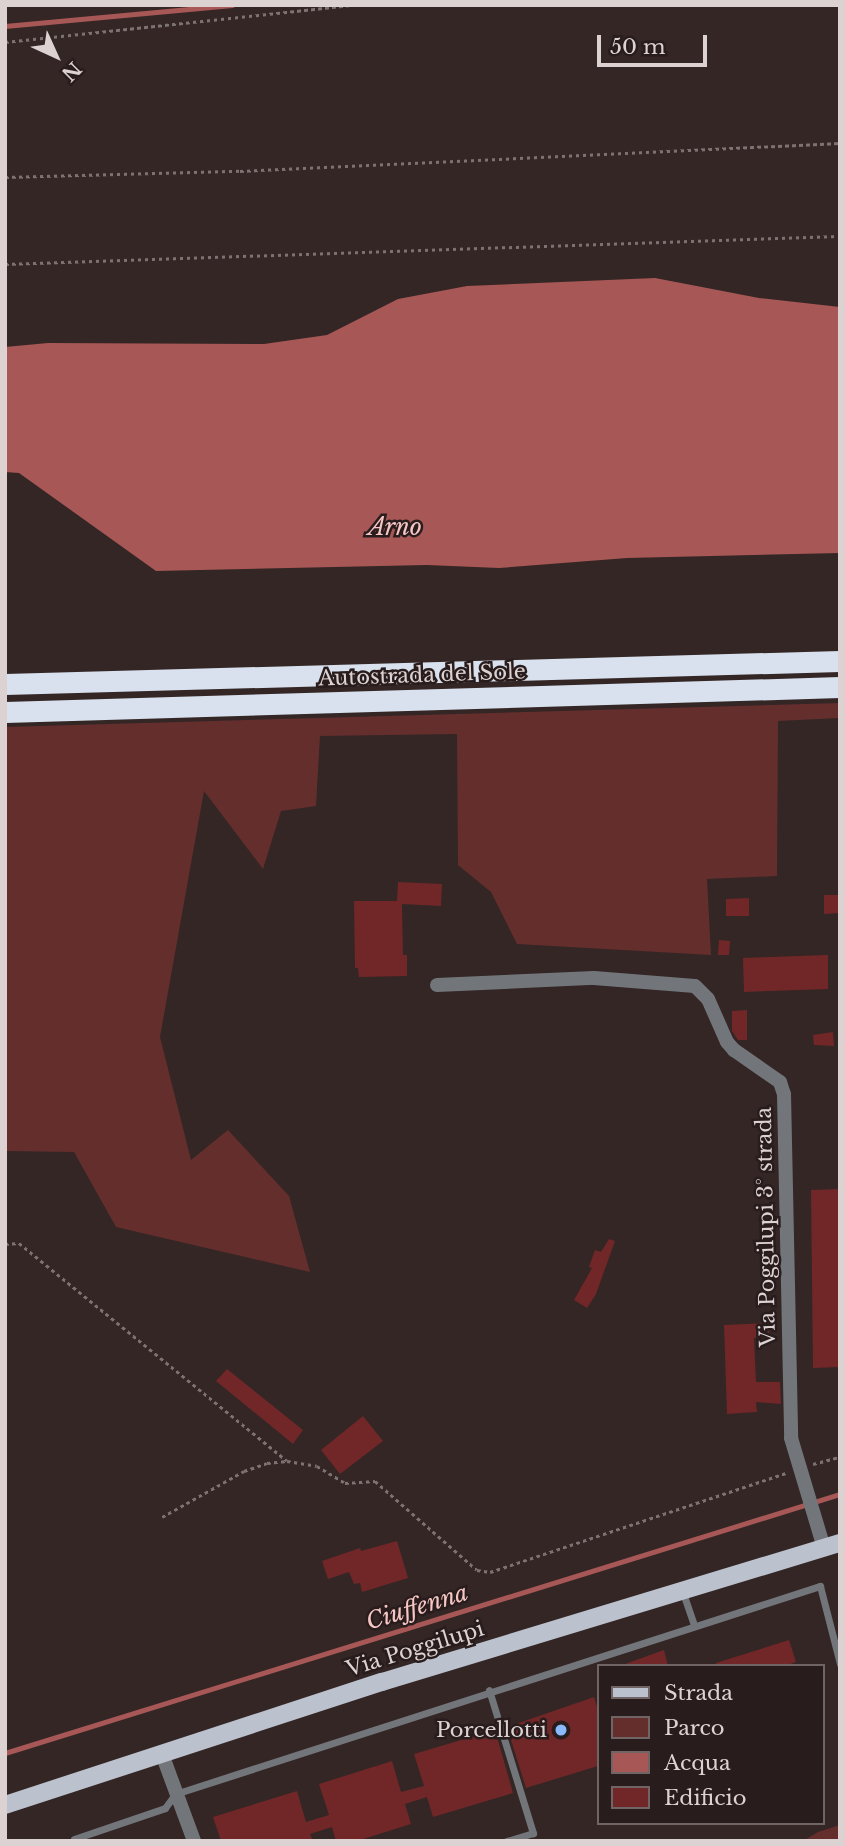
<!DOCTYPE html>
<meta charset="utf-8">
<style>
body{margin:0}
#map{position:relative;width:845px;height:1846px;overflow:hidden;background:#332625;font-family:"Libre Baskerville",serif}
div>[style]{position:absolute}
.green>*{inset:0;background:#642e2d}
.water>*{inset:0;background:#a75755}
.stream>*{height:4.5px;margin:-2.25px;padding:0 2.25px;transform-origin:2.25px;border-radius:2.25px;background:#a75755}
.building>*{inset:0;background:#712728}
.path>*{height:2.5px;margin-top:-1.25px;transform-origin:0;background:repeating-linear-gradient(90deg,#7d7271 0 3.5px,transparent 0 7px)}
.lane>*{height:7px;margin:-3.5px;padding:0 3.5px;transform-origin:3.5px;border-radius:3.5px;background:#72767b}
.street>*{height:14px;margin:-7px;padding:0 7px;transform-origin:7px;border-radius:7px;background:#72767b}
.primary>*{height:18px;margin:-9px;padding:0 9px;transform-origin:9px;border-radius:9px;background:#bbc2cd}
.highway>*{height:21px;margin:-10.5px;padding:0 10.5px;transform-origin:10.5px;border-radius:10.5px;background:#d8e1ed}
.dots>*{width:19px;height:19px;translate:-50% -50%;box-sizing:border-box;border:4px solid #291c1c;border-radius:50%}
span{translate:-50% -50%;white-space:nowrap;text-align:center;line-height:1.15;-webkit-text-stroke:5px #291c1c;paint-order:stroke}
.street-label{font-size:21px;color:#dbd2d1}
.poi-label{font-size:21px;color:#dbd2d1}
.right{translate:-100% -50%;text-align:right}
.water-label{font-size:23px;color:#f6c7c4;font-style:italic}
.frame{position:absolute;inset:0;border:7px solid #dbd2d1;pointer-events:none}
.legend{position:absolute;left:597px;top:1664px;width:228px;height:161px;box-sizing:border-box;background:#291c1c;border:2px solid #706564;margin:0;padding:9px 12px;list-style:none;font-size:21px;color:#dbd2d1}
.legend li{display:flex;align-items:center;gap:14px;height:35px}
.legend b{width:35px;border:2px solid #706564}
.north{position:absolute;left:21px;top:21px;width:70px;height:70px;-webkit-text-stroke:5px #291c1c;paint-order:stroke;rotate:135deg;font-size:19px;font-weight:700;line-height:28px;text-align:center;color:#dbd2d1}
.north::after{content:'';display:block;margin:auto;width:24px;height:32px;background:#dbd2d1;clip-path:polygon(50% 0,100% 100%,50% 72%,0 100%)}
.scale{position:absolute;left:597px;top:35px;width:110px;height:32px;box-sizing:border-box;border:4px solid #dbd2d1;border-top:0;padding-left:9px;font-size:21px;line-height:24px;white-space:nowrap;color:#dbd2d1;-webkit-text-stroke:5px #291c1c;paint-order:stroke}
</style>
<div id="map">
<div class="green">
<i style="clip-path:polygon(840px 703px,840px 718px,778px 721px,777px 876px,707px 879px,711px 955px,517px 944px,491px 892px,458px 865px,457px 734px,320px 736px,316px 806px,281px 811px,263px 869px,204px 791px,160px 1037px,191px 1160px,228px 1130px,289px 1196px,310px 1272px,116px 1227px,74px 1152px,5px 1151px,5px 727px)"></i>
<i style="clip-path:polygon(840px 1825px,840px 1841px,803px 1841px,818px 1832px)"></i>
</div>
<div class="water">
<i style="clip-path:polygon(655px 278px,759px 298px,840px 307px,840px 553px,627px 558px,499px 568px,427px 565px,156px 571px,19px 473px,5px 472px,5px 347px,48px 343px,264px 344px,327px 335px,398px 299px,467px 286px)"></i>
</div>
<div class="stream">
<i style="left:5px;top:26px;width:228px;rotate:-5.3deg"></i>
<i style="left:5px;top:1753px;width:874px;rotate:-17.23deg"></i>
</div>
<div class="building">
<i style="clip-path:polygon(398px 882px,442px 884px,441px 906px,402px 904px,403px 955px,407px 955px,407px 976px,359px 977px,358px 968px,355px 968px,354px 901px,397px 901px)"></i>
<i style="clip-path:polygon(824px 895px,840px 895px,840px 913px,824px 914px)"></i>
<i style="clip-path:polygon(749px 898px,749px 916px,726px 916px,726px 899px)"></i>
<i style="clip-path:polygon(719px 940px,730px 941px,729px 955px,718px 955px)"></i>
<i style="clip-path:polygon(828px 955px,828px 989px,744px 992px,743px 958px)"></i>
<i style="clip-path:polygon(747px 1010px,747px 1040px,738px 1040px,732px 1031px,732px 1011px)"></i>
<i style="clip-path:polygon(833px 1032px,834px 1046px,814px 1045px,813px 1035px)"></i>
<i style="clip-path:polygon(840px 1189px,840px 1367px,813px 1368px,811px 1190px)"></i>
<i style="clip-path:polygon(609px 1239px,615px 1241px,596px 1294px,587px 1308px,574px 1300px,592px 1268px,589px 1267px,595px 1250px,601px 1252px)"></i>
<i style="clip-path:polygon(769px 1323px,769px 1337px,754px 1338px,756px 1382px,780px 1382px,781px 1404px,756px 1402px,757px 1412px,727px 1414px,724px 1325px)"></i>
<i style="clip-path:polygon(227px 1369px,303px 1430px,293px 1444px,216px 1381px)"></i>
<i style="clip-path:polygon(363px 1416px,383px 1441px,340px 1474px,321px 1450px)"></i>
<i style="clip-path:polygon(397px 1541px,408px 1578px,362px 1592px,360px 1583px,354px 1584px,349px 1572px,328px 1579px,322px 1561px,360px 1548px,361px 1551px)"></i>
<i style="clip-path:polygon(789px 1640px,796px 1662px,785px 1666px,717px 1666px,716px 1663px)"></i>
<i style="clip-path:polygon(664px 1650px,668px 1666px,625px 1666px,625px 1664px)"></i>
<i style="clip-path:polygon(594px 1697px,598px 1710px,598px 1766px,526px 1788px,507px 1727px)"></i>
<i style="clip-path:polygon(495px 1730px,513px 1793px,433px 1817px,427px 1797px,405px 1804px,411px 1824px,357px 1841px,336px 1841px,332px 1827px,310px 1834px,313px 1841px,221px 1841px,213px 1817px,297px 1791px,306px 1822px,329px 1815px,319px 1784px,392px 1761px,401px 1792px,424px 1786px,414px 1754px)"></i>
</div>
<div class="path">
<i style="left:5px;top:42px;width:346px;rotate:-6.1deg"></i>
<i style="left:5px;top:177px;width:235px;rotate:-1.5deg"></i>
<i style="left:240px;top:171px;width:601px;rotate:-2.67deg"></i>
<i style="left:5px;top:264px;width:835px;rotate:-1.92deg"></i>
<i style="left:5px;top:1244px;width:14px;rotate:-4deg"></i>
<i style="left:19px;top:1243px;width:345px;rotate:39.1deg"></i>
<i style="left:813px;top:1464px;width:28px;rotate:-15deg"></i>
<i style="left:162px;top:1517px;width:94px;rotate:-29.3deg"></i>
<i style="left:244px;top:1471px;width:24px;rotate:-19deg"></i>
<i style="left:267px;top:1463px;width:20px;rotate:-6deg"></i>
<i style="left:287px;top:1461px;width:30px;rotate:9deg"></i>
<i style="left:317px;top:1466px;width:33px;rotate:31deg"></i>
<i style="left:345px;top:1483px;width:30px;rotate:-4deg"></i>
<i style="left:375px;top:1481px;width:135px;rotate:41.1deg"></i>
<i style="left:477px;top:1570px;width:13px;rotate:9deg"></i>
<i style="left:490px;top:1572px;width:312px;rotate:-18.5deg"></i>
</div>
<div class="lane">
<i style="left:683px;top:1593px;width:34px;rotate:71deg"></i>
<i style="left:489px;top:1690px;width:150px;rotate:72.9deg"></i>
<i style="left:533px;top:1833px;width:28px;rotate:163deg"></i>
<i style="left:74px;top:1839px;width:96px;rotate:-18.8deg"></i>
<i style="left:165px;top:1808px;width:17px;rotate:-54deg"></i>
<i style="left:175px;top:1794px;width:678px;rotate:-17.87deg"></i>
<i style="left:820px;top:1586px;width:81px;rotate:75.6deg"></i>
</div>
<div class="street">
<i style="left:437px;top:985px;width:157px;rotate:-2.6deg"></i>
<i style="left:594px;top:978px;width:101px;rotate:4.5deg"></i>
<i style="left:695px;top:986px;width:18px;rotate:45deg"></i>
<i style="left:708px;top:999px;width:47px;rotate:66.2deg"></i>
<i style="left:727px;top:1042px;width:11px;rotate:49deg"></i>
<i style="left:734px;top:1050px;width:56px;rotate:34.8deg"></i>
<i style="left:780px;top:1082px;width:13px;rotate:72deg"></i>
<i style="left:784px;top:1094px;width:344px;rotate:88.8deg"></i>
<i style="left:791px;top:1438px;width:115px;rotate:73.3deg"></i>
<i style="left:162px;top:1754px;width:93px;rotate:69.8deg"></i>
</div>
<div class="primary">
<i style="left:5px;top:1805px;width:397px;rotate:-18.1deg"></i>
<i style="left:382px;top:1682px;width:479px;rotate:-16.9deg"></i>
</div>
<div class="highway">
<i style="left:5px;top:684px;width:835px;rotate:-1.58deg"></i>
<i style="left:5px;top:712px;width:835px;rotate:-1.71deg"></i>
</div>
<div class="dots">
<i style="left:561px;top:1730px;background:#8abafc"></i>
</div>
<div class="street-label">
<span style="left:422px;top:675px;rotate:-2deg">Autostrada del Sole</span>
<span style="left:766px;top:1227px;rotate:-91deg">Via Poggilupi 3° strada</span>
<span style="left:415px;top:1649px;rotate:-17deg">Via Poggilupi</span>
</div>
<div class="poi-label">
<span class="right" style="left:547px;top:1730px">Porcellotti</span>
</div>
<div class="water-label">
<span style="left:395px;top:527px">Arno</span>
<span style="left:417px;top:1607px;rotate:-17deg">Ciuffenna</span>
</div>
<div class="frame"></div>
<ul class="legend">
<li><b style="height:9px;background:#bbc2cd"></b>Strada</li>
<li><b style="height:19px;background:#642e2d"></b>Parco</li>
<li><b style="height:19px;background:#a75755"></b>Acqua</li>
<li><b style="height:19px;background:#712728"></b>Edificio</li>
</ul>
<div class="north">N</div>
<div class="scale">50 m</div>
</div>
